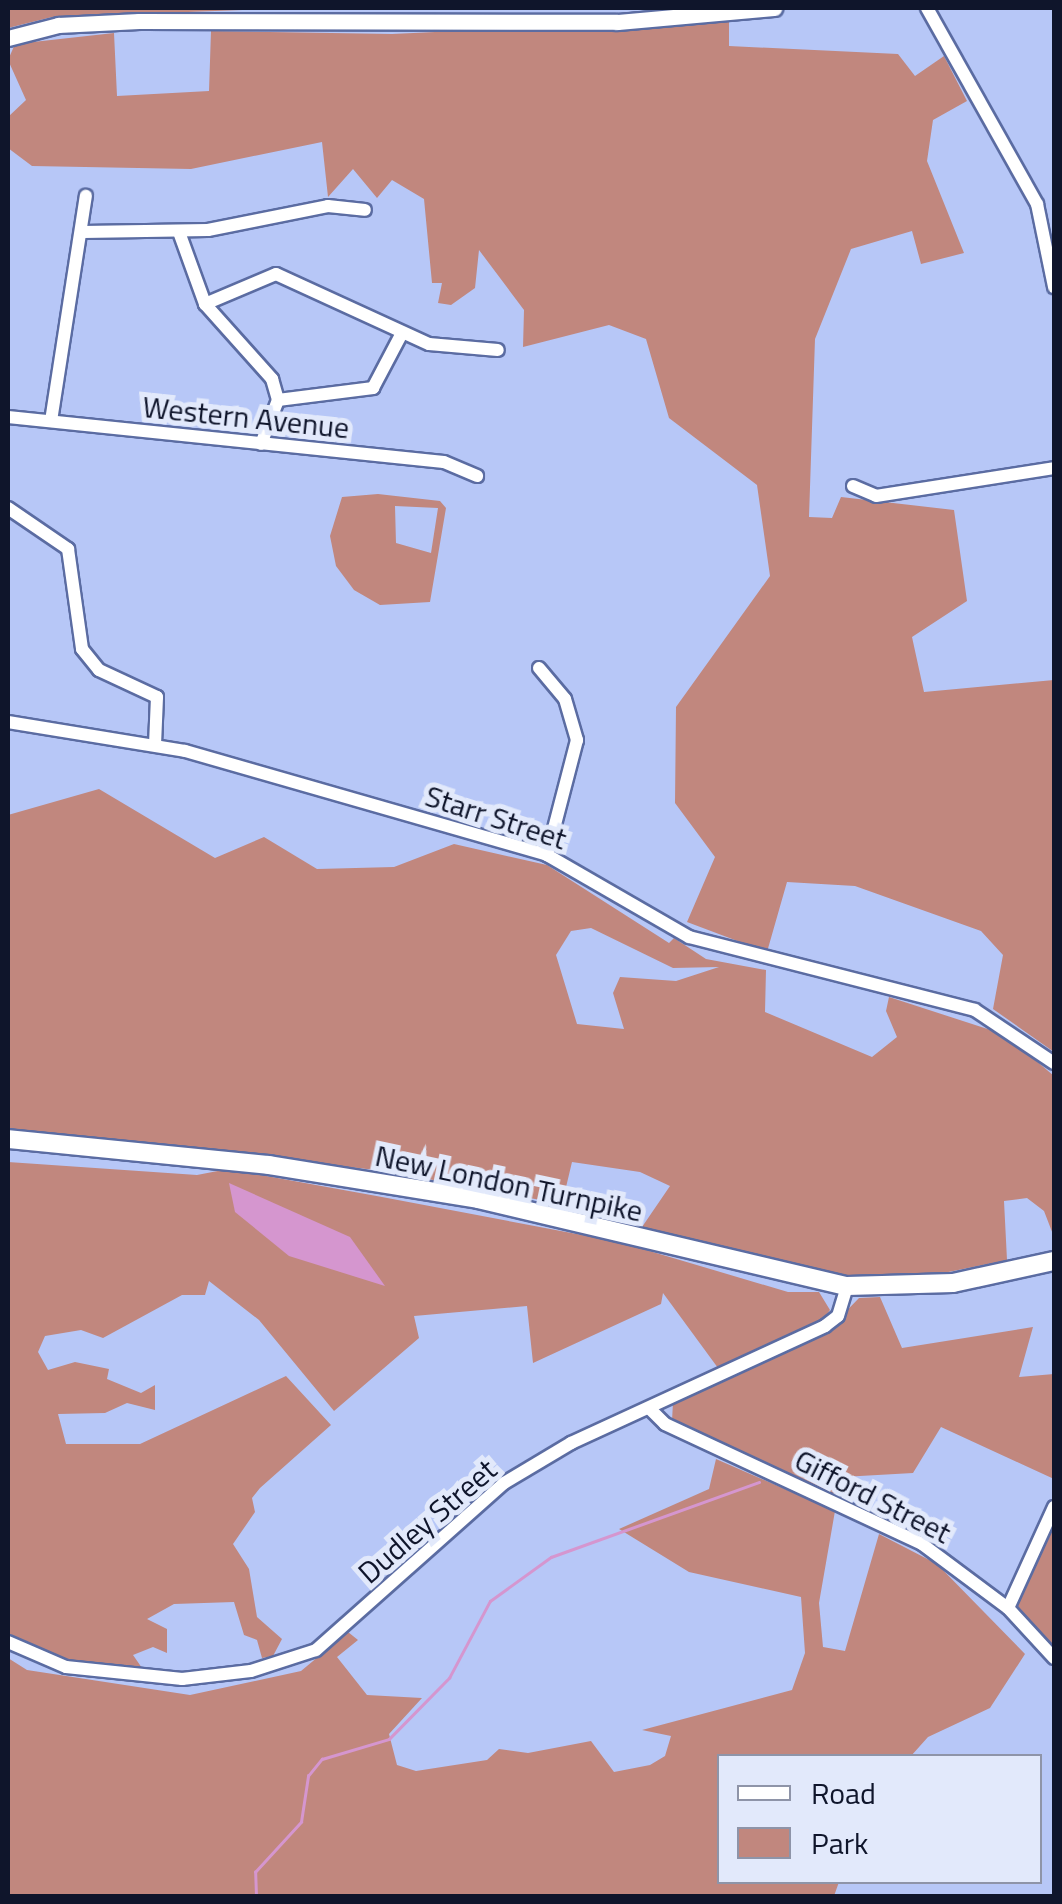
<!DOCTYPE html>
<style>
body{margin:0}
#map{position:relative;width:1062px;height:1904px;overflow:hidden;background:#b7c7f7;font-family:"Titillium Web",sans-serif}
div>[style]{position:absolute}
.green>*{inset:0;background:#c1877e}
.water>*{inset:0;background:#d596cf}
.stream>*{height:2.5px;margin:-1.25px;padding:0 1.25px;transform-origin:1.25px;border-radius:1.25px;background:#d596cf}
.roads{filter:drop-shadow(2px 0 #5b6ca2) drop-shadow(-2px 0 #5b6ca2) drop-shadow(0 2px #5b6ca2) drop-shadow(0 -2px #5b6ca2)}
.minor>*{height:12px;margin:-6px;padding:0 6px;transform-origin:6px;border-radius:6px;background:#fff}
.tertiary>*{height:15px;margin:-7.5px;padding:0 7.5px;transform-origin:7.5px;border-radius:7.5px;background:#fff}
.secondary>*{height:18px;margin:-9px;padding:0 9px;transform-origin:9px;border-radius:9px;background:#fff}
span{translate:-50% -50%;white-space:nowrap;text-align:center;line-height:1.15;-webkit-text-stroke:10px #e2e9fb;paint-order:stroke}
.street-label{font-size:30px;color:#0f152b}
.frame{position:absolute;inset:0;border:10px solid #0f152b;pointer-events:none}
.legend{position:absolute;left:717px;top:1754px;width:325px;height:130px;box-sizing:border-box;background:#e2e9fb;border:2px solid #8e94a8;margin:0;padding:12px 18px;list-style:none;font-size:30px;color:#0f152b}
.legend li{display:flex;align-items:center;gap:20px;height:50px}
.legend b{width:50px;border:2px solid #8e94a8}
</style>
<div id="map">
<div class="green">
<i style="clip-path:polygon(8px 8px,300px 8px,52px 17px,8px 28px)"></i>
<i style="clip-path:polygon(729px 18px,729px 46px,898px 54px,915px 76px,944px 56px,967px 101px,933px 120px,927px 161px,964px 253px,921px 264px,912px 231px,851px 249px,815px 339px,809px 517px,832px 518px,841px 497px,954px 510px,967px 601px,912px 637px,924px 692px,1054px 680px,1054px 1052px,993px 1009px,1003px 955px,981px 931px,855px 886px,787px 882px,767px 952px,687px 922px,715px 857px,675px 803px,676px 707px,770px 576px,757px 485px,669px 418px,646px 339px,609px 325px,523px 347px,524px 310px,479px 250px,475px 288px,451px 305px,438px 303px,442px 283px,432px 283px,424px 199px,392px 180px,377px 198px,353px 169px,328px 197px,322px 142px,191px 169px,32px 166px,8px 148px,8px 117px,26px 100px,8px 60px,15px 44px,114px 33px,117px 96px,209px 91px,211px 31px,392px 34px)"></i>
<i style="clip-path:polygon(evenodd,378px 494px,440px 501px,446px 508px,430px 602px,380px 605px,354px 590px,336px 566px,330px 536px,342px 497px,378px 494px,395px 506px,438px 508px,431px 553px,396px 543px,395px 506px)"></i>
<i style="clip-path:polygon(evenodd,99px 789px,215px 858px,264px 837px,317px 869px,394px 867px,454px 844px,547px 865px,669px 943px,674px 938px,706px 959px,766px 970px,765px 1012px,872px 1057px,897px 1037px,886px 1011px,889px 997px,1006px 1035px,1054px 1076px,1054px 1237px,1044px 1211px,1027px 1198px,1004px 1201px,1007px 1260px,924px 1277px,840px 1276px,642px 1227px,670px 1186px,640px 1172px,572px 1162px,562px 1204px,385px 1171px,8px 1129px,8px 815px,99px 789px,591px 928px,673px 968px,719px 967px,676px 981px,620px 977px,613px 993px,624px 1029px,577px 1024px,556px 955px,571px 931px,591px 928px)"></i>
<i style="clip-path:polygon(8px 1162px,197px 1175px,228px 1169px,382px 1197px,619px 1242px,788px 1292px,819px 1292px,830px 1310px,821px 1322px,718px 1368px,663px 1293px,661px 1304px,533px 1363px,527px 1306px,414px 1316px,419px 1338px,334px 1411px,259px 1320px,209px 1281px,205px 1295px,182px 1295px,103px 1338px,81px 1330px,45px 1336px,38px 1352px,48px 1370px,75px 1362px,109px 1369px,107px 1379px,141px 1393px,155px 1385px,155px 1410px,127px 1403px,105px 1413px,58px 1414px,66px 1444px,140px 1444px,286px 1376px,331px 1425px,260px 1488px,252px 1498px,255px 1512px,233px 1544px,249px 1569px,257px 1617px,282px 1639px,273px 1656px,262px 1658px,257px 1640px,244px 1635px,234px 1602px,174px 1604px,147px 1619px,167px 1629px,167px 1653px,153px 1647px,133px 1655px,142px 1668px,58px 1659px,8px 1636px)"></i>
<i style="clip-path:polygon(880px 1297px,902px 1348px,1033px 1327px,1019px 1377px,1054px 1374px,1054px 1479px,941px 1427px,913px 1473px,842px 1477px,837px 1498px,672px 1421px,673px 1402px,830px 1328px,859px 1298px)"></i>
<i style="clip-path:polygon(716px 1459px,835px 1511px,819px 1603px,823px 1647px,845px 1651px,879px 1534px,937px 1564px,1025px 1654px,990px 1708px,928px 1737px,911px 1756px,720px 1756px,720px 1882px,839px 1882px,834px 1896px,8px 1896px,8px 1658px,27px 1670px,190px 1695px,301px 1671px,348px 1632px,358px 1640px,337px 1657px,367px 1695px,422px 1698px,389px 1734px,397px 1765px,416px 1771px,487px 1760px,499px 1749px,528px 1753px,591px 1741px,614px 1772px,650px 1765px,665px 1756px,671px 1736px,642px 1730px,792px 1690px,805px 1653px,801px 1597px,689px 1572px,619px 1529px,709px 1489px)"></i>
<i style="clip-path:polygon(1054px 1505px,1054px 1649px,1006px 1598px)"></i>
</div>
<div class="water">
<i style="clip-path:polygon(229px 1183px,350px 1237px,385px 1286px,289px 1256px,235px 1212px)"></i>
</div>
<div class="stream">
<i style="left:256px;top:1896px;width:24px;rotate:-92deg"></i>
<i style="left:255px;top:1872px;width:68px;rotate:-47.4deg"></i>
<i style="left:301px;top:1822px;width:47px;rotate:-81.3deg"></i>
<i style="left:308px;top:1776px;width:22px;rotate:-51deg"></i>
<i style="left:322px;top:1759px;width:70px;rotate:-16.6deg"></i>
<i style="left:389px;top:1739px;width:86px;rotate:-45.5deg"></i>
<i style="left:449px;top:1678px;width:87px;rotate:-62deg"></i>
<i style="left:490px;top:1601px;width:75px;rotate:-35.8deg"></i>
<i style="left:551px;top:1557px;width:221px;rotate:-19.8deg"></i>
</div>
<div class="roads">
<div class="minor">
<i style="left:927px;top:8px;width:225px;rotate:60.7deg"></i>
<i style="left:1037px;top:204px;width:85px;rotate:78.4deg"></i>
<i style="left:83px;top:232px;width:125px;rotate:-0.9deg"></i>
<i style="left:208px;top:230px;width:122px;rotate:-11.3deg"></i>
<i style="left:328px;top:206px;width:37px;rotate:6deg"></i>
<i style="left:179px;top:232px;width:77px;rotate:70.1deg"></i>
<i style="left:205px;top:304px;width:101px;rotate:48.2deg"></i>
<i style="left:272px;top:379px;width:22px;rotate:74deg"></i>
<i style="left:278px;top:400px;width:47px;rotate:111.1deg"></i>
<i style="left:205px;top:304px;width:77px;rotate:-22.9deg"></i>
<i style="left:276px;top:274px;width:168px;rotate:24.6deg"></i>
<i style="left:429px;top:344px;width:69px;rotate:5deg"></i>
<i style="left:278px;top:400px;width:96px;rotate:-7.2deg"></i>
<i style="left:373px;top:388px;width:62px;rotate:-62.2deg"></i>
<i style="left:8px;top:417px;width:438px;rotate:5.9deg"></i>
<i style="left:444px;top:462px;width:36px;rotate:23deg"></i>
<i style="left:51px;top:421px;width:228px;rotate:-81.2deg"></i>
<i style="left:853px;top:486px;width:25px;rotate:23deg"></i>
<i style="left:876px;top:496px;width:180px;rotate:-8.9deg"></i>
<i style="left:8px;top:508px;width:73px;rotate:34.3deg"></i>
<i style="left:68px;top:549px;width:101px;rotate:82deg"></i>
<i style="left:82px;top:649px;width:27px;rotate:51deg"></i>
<i style="left:99px;top:670px;width:64px;rotate:25deg"></i>
<i style="left:157px;top:697px;width:47px;rotate:92.4deg"></i>
<i style="left:539px;top:668px;width:40px;rotate:50deg"></i>
<i style="left:565px;top:699px;width:43px;rotate:73.7deg"></i>
<i style="left:577px;top:740px;width:119px;rotate:104.6deg"></i>
<i style="left:8px;top:722px;width:179px;rotate:9.3deg"></i>
<i style="left:185px;top:751px;width:377px;rotate:16deg"></i>
<i style="left:547px;top:855px;width:164px;rotate:30deg"></i>
<i style="left:689px;top:937px;width:295px;rotate:14.3deg"></i>
<i style="left:975px;top:1010px;width:95px;rotate:33.9deg"></i>
<i style="left:650px;top:1409px;width:21px;rotate:45deg"></i>
<i style="left:665px;top:1424px;width:284px;rotate:25deg"></i>
<i style="left:922px;top:1544px;width:107px;rotate:36.7deg"></i>
<i style="left:1008px;top:1608px;width:68px;rotate:47.4deg"></i>
<i style="left:1008px;top:1608px;width:111px;rotate:-65.5deg"></i>
<i style="left:8px;top:1642px;width:63px;rotate:23.3deg"></i>
<i style="left:66px;top:1667px;width:117px;rotate:5.9deg"></i>
<i style="left:182px;top:1679px;width:69px;rotate:-6.6deg"></i>
<i style="left:251px;top:1671px;width:68px;rotate:-17.9deg"></i>
<i style="left:316px;top:1650px;width:251px;rotate:-41.6deg"></i>
<i style="left:504px;top:1483px;width:78px;rotate:-30.8deg"></i>
<i style="left:571px;top:1443px;width:280px;rotate:-24.7deg"></i>
<i style="left:825px;top:1326px;width:16px;rotate:-38deg"></i>
<i style="left:838px;top:1316px;width:31px;rotate:-73deg"></i>
</div>
<div class="tertiary">
<i style="left:8px;top:38px;width:52px;rotate:-14.6deg"></i>
<i style="left:58px;top:25px;width:81px;rotate:-2.8deg"></i>
<i style="left:139px;top:21px;width:478px;rotate:0.1deg"></i>
<i style="left:617px;top:22px;width:158px;rotate:-5.1deg"></i>
</div>
<div class="secondary">
<i style="left:8px;top:1139px;width:262px;rotate:5.7deg"></i>
<i style="left:269px;top:1165px;width:212px;rotate:9.2deg"></i>
<i style="left:478px;top:1199px;width:379px;rotate:13.3deg"></i>
<i style="left:847px;top:1286px;width:106px;rotate:-1.6deg"></i>
<i style="left:953px;top:1283px;width:103px;rotate:-12.3deg"></i>
</div>
</div>
<div class="street-label">
<span style="left:246px;top:417px;rotate:6deg">Western Avenue</span>
<span style="left:496px;top:817px;rotate:18deg">Starr Street</span>
<span style="left:509px;top:1183px;rotate:12deg">New London Turnpike</span>
<span style="left:873px;top:1496px;rotate:27deg">Gifford Street</span>
<span style="left:427px;top:1521px;rotate:-41deg">Dudley Street</span>
</div>
<div class="frame"></div>
<ul class="legend">
<li><b style="height:12px;background:#fff"></b>Road</li>
<li><b style="height:28px;background:#c1877e"></b>Park</li>
</ul>
</div>
